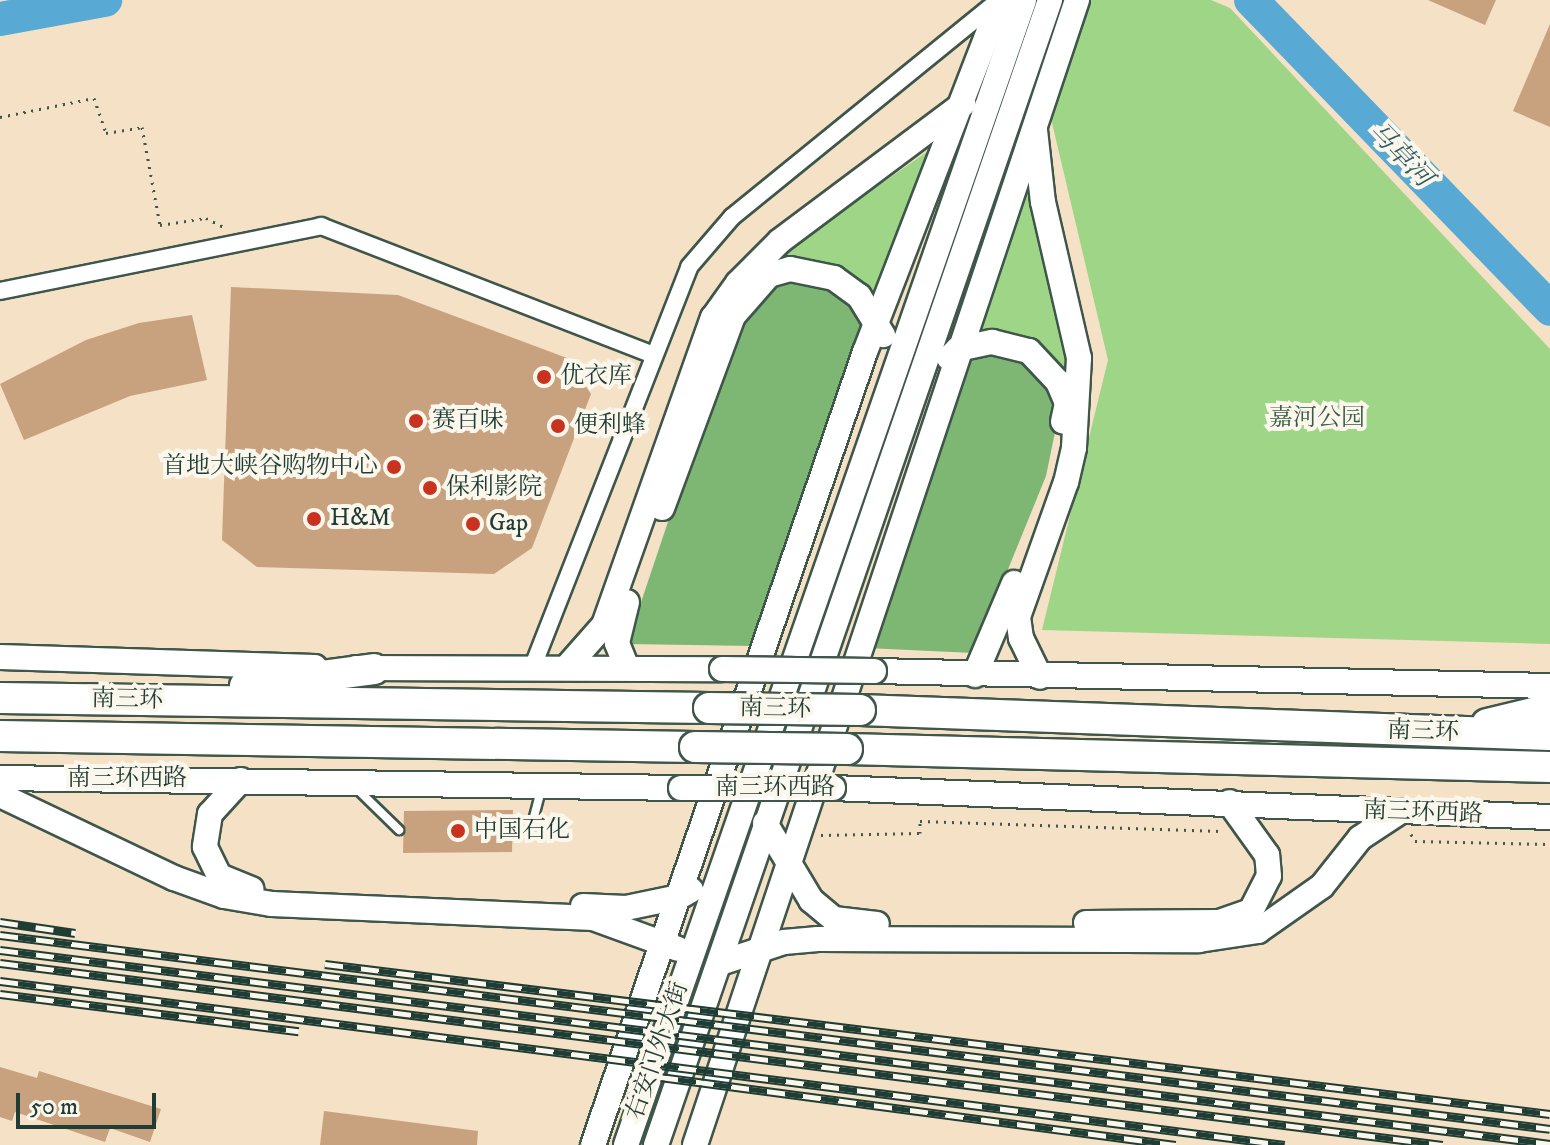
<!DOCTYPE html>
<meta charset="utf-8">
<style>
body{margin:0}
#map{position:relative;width:1550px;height:1145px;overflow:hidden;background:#f4e1c6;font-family:"IM FELL DW Pica","Noto Serif SC",serif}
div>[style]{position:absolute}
.green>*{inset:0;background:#9ed586}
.forest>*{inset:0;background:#7eb673}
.river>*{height:34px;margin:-17px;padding:0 17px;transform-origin:17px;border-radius:17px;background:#58a9d3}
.building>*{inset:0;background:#c8a17e}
.path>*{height:3px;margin-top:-1.5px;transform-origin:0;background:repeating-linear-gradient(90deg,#3f564a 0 2px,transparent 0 8px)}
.roads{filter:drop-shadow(2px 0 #3f564a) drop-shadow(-2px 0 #3f564a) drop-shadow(0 2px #3f564a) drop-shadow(0 -2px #3f564a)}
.lane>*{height:8px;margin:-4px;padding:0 4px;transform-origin:4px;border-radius:4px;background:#fff}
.street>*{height:16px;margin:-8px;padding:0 8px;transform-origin:8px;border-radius:8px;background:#fff}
.secondary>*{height:24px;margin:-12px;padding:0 12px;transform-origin:12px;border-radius:12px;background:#fff}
.highway>*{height:30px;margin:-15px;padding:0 15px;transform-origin:15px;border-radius:15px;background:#fff}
.rail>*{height:9px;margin-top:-4.5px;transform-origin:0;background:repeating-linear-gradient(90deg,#fbf7ec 0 18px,#1f3d34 0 36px);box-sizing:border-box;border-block:2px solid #1f3d34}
.bridges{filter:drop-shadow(2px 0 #3f564a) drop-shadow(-2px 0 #3f564a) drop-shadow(0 2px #3f564a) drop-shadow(0 -2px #3f564a)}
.secondary-bridge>*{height:24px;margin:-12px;padding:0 12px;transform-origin:12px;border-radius:12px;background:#fff}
.highway-bridge>*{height:30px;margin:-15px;padding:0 15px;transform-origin:15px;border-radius:15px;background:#fff}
.dots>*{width:22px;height:22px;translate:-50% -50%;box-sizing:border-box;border:4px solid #fbf7ec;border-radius:50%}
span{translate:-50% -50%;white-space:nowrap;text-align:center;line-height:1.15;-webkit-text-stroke:8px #fbf7ec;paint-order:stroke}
.poi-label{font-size:24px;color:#1f3d34}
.left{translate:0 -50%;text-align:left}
.right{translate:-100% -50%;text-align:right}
.park-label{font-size:24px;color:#385b44}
.street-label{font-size:24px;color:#1f3d34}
.water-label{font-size:26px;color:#305d64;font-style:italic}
.scale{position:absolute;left:16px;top:1093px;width:140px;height:36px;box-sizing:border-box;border:4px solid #1f3d34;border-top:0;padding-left:10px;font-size:24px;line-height:28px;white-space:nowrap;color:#1f3d34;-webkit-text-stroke:6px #fbf7ec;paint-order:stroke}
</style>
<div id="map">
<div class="green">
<i style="clip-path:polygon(1084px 0,1211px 0,1230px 8px,1550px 349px,1550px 644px,1042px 630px,1108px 360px,1044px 89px)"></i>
<i style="clip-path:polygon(938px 144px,881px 309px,860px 284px,820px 263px,778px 256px)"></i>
<i style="clip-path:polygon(1026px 174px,1072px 376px,1037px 348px,967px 338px)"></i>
</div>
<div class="forest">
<i style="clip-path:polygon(769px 280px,831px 282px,858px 304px,866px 332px,754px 646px,627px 644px,736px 319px)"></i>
<i style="clip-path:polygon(982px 352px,1011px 352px,1044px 372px,1061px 403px,1046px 476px,974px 653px,866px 648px,964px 360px)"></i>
</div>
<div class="river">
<i style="left:1251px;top:0;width:430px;rotate:45.9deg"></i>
<i style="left:0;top:19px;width:107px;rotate:-10.3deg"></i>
</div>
<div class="building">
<i style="clip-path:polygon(1428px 0,1496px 0,1485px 25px)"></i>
<i style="clip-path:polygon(1550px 24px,1550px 127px,1513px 111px)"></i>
<i style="clip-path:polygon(231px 287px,398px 295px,567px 358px,591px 394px,532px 548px,494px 574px,257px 567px,222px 540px)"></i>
<i style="clip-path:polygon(192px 315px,207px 380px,130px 396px,24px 440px,0 384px,86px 340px,139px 323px)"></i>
<i style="clip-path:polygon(513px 810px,512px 852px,403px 853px,404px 811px)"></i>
<i style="clip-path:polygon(0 1067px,37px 1078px,39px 1071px,161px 1109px,150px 1142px,110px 1128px,105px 1142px,15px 1112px,12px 1121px,0 1117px)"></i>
<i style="clip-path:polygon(324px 1111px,478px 1131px,477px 1145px,320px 1145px)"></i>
</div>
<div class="path">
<i style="left:0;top:117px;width:96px;rotate:-11.4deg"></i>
<i style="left:94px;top:98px;width:37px;rotate:71deg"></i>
<i style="left:106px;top:133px;width:36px;rotate:-9deg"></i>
<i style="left:142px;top:127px;width:100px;rotate:79.6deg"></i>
<i style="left:160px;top:225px;width:47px;rotate:-8.7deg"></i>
<i style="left:206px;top:218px;width:20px;rotate:27deg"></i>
<i style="left:1411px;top:834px;width:8px;rotate:60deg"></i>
<i style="left:1415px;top:841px;width:135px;rotate:1.3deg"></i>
<i style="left:821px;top:835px;width:99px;rotate:-1.2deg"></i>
<i style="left:920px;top:833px;width:12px;rotate:-90deg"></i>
<i style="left:920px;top:821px;width:301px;rotate:1.9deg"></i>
</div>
<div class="roads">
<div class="lane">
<i style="left:357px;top:789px;width:59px;rotate:44.3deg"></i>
<i style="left:530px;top:832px;width:43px;rotate:-75.3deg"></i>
</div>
<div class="street">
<i style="left:0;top:291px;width:328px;rotate:-11.4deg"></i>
<i style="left:321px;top:226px;width:357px;rotate:21.2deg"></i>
<i style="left:533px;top:666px;width:428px;rotate:-68.6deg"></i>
<i style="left:689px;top:267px;width:66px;rotate:-49.3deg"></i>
<i style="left:732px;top:217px;width:343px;rotate:-39.1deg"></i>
</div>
<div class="secondary">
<i style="left:1035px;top:130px;width:72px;rotate:83.7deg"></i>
<i style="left:1043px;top:202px;width:160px;rotate:77deg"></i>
<i style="left:1079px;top:358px;width:90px;rotate:93.2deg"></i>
<i style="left:1074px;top:448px;width:35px;rotate:103deg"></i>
<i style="left:1066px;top:482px;width:143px;rotate:109.6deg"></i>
<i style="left:1018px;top:617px;width:21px;rotate:82deg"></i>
<i style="left:1021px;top:638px;width:43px;rotate:64deg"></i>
<i style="left:949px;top:358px;width:13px;rotate:-45deg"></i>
<i style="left:958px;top:349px;width:35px;rotate:-12deg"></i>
<i style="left:992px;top:342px;width:38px;rotate:14deg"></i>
<i style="left:1029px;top:351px;width:42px;rotate:46.9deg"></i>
<i style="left:1058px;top:382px;width:23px;rotate:67deg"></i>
<i style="left:1067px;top:403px;width:19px;rotate:102deg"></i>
<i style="left:662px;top:508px;width:205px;rotate:-69.7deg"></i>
<i style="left:733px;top:316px;width:55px;rotate:-48.7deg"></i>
<i style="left:769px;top:275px;width:22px;rotate:-16deg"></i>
<i style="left:790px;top:269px;width:45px;rotate:11.6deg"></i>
<i style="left:834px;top:278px;width:31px;rotate:36deg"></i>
<i style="left:859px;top:296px;width:46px;rotate:58.4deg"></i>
<i style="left:0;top:657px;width:315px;rotate:1.8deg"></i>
<i style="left:567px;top:667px;width:56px;rotate:-48.6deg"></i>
<i style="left:604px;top:625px;width:326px;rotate:-70.5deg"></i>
<i style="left:713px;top:318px;width:43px;rotate:-54.5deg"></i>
<i style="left:738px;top:283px;width:59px;rotate:-45deg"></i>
<i style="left:780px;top:241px;width:229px;rotate:-36.8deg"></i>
<i style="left:356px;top:668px;width:366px;rotate:0.2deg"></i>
<i style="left:627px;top:668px;width:27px;rotate:-112deg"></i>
<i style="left:617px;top:643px;width:42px;rotate:-76.3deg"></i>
<i style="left:874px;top:671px;width:676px;rotate:1.27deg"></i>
<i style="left:975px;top:675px;width:100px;rotate:-67deg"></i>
<i style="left:0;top:778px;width:681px;rotate:0.84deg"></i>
<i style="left:241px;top:780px;width:46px;rotate:132.4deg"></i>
<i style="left:210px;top:814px;width:33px;rotate:99deg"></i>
<i style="left:205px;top:847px;width:32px;rotate:64deg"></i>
<i style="left:219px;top:876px;width:35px;rotate:22deg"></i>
<i style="left:833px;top:788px;width:718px;rotate:2.32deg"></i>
<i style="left:0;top:795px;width:193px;rotate:25.5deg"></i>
<i style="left:174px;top:878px;width:53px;rotate:19.8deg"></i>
<i style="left:224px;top:896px;width:49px;rotate:9.5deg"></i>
<i style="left:272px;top:904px;width:321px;rotate:2.5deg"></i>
<i style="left:593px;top:918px;width:90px;rotate:20deg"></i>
<i style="left:765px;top:823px;width:90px;rotate:59.1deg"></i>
<i style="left:811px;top:900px;width:30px;rotate:40deg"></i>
<i style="left:834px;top:919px;width:43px;rotate:6.6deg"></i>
<i style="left:583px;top:906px;width:43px;rotate:2.7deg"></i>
<i style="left:626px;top:908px;width:54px;rotate:-11.7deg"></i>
<i style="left:679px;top:897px;width:14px;rotate:-30deg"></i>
<i style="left:1086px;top:923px;width:133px;rotate:-0.4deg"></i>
<i style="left:1219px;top:922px;width:34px;rotate:-19deg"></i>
<i style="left:1251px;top:911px;width:39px;rotate:-63deg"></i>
<i style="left:1269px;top:876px;width:21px;rotate:-95deg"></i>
<i style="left:1267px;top:855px;width:65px;rotate:-125.6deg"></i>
<i style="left:720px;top:963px;width:67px;rotate:-18.2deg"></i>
<i style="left:784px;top:942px;width:34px;rotate:-5deg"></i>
<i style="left:818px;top:939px;width:381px;rotate:0.2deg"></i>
<i style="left:1199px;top:940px;width:60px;rotate:-8.7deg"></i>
<i style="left:1258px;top:931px;width:78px;rotate:-35.1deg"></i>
<i style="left:1322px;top:886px;width:61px;rotate:-51.6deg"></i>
<i style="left:1360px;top:838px;width:45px;rotate:-33.3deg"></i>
<i style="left:593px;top:1145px;width:838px;rotate:-71.07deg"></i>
<i style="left:865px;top:352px;width:377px;rotate:-68.9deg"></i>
<i style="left:626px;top:1145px;width:1212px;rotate:-70.83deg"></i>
<i style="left:656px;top:1145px;width:1211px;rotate:-71.01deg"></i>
<i style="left:695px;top:1145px;width:1207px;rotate:-71.55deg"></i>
</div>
<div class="highway">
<i style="left:245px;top:686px;width:130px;rotate:-7.5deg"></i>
<i style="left:0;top:698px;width:709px;rotate:0.81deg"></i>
<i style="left:860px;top:710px;width:690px;rotate:2.08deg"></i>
<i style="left:1487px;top:724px;width:65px;rotate:-13.4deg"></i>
<i style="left:0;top:736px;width:695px;rotate:0.91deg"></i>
<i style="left:847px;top:749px;width:703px;rotate:1.47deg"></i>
</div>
</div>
<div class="rail">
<i style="left:0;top:922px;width:76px;rotate:8.3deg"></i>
<i style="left:0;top:935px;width:1562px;rotate:7.13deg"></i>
<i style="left:0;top:950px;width:1562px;rotate:7.13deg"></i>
<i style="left:0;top:963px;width:1454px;rotate:7.19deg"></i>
<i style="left:325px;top:964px;width:1234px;rotate:6.98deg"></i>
<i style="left:0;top:981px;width:1295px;rotate:7.27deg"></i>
<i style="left:0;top:994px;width:301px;rotate:7.1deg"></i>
<i style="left:660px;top:1077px;width:520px;rotate:7.51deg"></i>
</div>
<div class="bridges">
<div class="secondary-bridge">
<i style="left:722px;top:669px;width:152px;rotate:0.8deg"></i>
<i style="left:681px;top:788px;width:152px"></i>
</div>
<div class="highway-bridge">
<i style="left:709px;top:708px;width:151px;rotate:0.8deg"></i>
<i style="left:695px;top:747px;width:152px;rotate:0.8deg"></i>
</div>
</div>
<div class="dots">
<i style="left:544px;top:377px;background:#c8321e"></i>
<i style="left:416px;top:421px;background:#c8321e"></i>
<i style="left:558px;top:426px;background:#c8321e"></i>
<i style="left:394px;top:467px;background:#c8321e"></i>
<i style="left:430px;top:488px;background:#c8321e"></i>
<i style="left:314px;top:519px;background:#c8321e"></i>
<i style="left:473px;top:524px;background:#c8321e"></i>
<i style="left:458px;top:831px;background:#c8321e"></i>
</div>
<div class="poi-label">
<span class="left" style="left:560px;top:377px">优衣库</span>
<span class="left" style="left:432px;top:421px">赛百味</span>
<span class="left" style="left:574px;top:426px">便利蜂</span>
<span class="right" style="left:378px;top:467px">首地大峡谷购物中心</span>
<span class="left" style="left:446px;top:488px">保利影院</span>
<span class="left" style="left:330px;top:519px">H&amp;M</span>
<span class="left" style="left:489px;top:524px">Gap</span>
<span class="left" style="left:474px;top:831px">中国石化</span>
</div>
<div class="park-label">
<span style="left:1317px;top:419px">嘉河公园</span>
</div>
<div class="street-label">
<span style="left:127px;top:700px;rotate:1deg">南三环</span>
<span style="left:775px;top:709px;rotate:1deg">南三环</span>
<span style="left:1423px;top:732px;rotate:2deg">南三环</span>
<span style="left:127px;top:779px">南三环西路</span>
<span style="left:775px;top:788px">南三环西路</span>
<span style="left:1423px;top:813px;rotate:2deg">南三环西路</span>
<span style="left:658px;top:1051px;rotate:-71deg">右安门外大街</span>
</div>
<div class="water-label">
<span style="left:1400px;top:155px;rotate:46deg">马草河</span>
</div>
<div class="scale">50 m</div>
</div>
